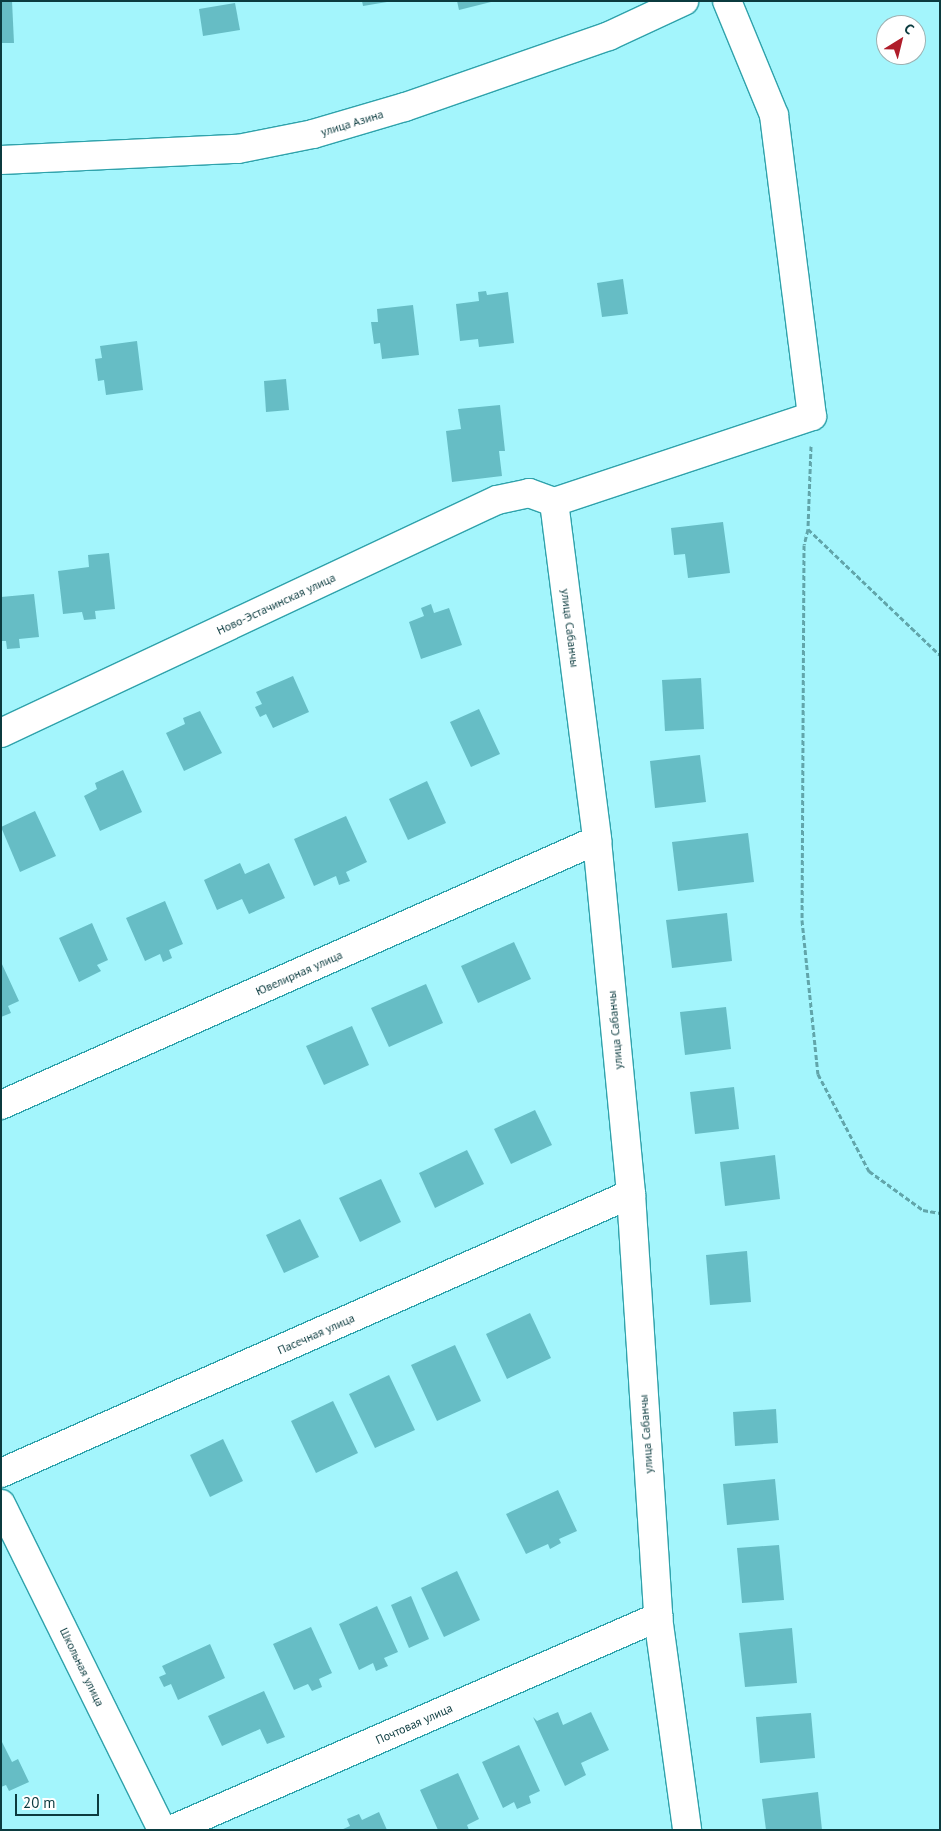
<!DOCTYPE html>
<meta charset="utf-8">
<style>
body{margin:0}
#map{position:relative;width:941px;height:1831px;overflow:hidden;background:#a3f5fc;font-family:"PT Sans",sans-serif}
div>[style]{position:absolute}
.building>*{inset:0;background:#66bdc5}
.path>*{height:3px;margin-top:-1.5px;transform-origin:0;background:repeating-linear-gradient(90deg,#61a5aa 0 5px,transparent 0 7.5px)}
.roads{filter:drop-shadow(1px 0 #2fa2ab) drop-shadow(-1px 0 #2fa2ab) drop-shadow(0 1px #2fa2ab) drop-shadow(0 -1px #2fa2ab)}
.street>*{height:28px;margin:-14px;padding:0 14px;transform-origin:14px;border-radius:14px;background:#fff}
.secondary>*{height:28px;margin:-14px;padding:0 14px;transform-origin:14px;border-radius:14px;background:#fff}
span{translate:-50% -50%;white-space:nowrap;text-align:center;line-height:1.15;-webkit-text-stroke:5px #fff;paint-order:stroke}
.street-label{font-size:12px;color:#0b3b3f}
.frame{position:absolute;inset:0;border:2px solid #0b3b3f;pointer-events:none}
.north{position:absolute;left:876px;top:15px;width:50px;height:50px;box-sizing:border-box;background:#fff;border:1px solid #9db1b2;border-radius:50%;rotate:36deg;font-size:14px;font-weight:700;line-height:20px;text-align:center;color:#0b3b3f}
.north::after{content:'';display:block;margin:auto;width:18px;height:22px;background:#b01d2a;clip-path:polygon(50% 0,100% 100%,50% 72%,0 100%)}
.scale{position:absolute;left:15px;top:1794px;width:84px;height:22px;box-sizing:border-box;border:2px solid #0b3b3f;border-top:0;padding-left:6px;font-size:15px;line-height:18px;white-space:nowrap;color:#0b3b3f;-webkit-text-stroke:4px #fff;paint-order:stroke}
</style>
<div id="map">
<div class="building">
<i style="clip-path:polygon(1px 1px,12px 1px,14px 43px,1px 43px)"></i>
<i style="clip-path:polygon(362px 1px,386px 1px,387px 2px,363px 6px)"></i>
<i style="clip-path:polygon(457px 1px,491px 1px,491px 2px,459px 10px)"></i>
<i style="clip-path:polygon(235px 3px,240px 30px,203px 36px,199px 9px)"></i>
<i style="clip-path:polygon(623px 279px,628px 314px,602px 317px,597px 283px)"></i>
<i style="clip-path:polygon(486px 291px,487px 295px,508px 292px,514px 343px,479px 347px,478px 339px,460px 341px,456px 304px,479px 301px,478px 292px)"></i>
<i style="clip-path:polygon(413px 305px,419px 355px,382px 359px,380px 343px,374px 344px,371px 322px,378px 322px,377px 309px)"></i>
<i style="clip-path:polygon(137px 341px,143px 390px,106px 395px,104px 380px,98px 381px,95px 359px,102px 358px,100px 346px)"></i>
<i style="clip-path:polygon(286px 379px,289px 410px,266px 412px,264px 381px)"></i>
<i style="clip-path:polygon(500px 405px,505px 451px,499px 451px,502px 476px,452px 482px,446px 431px,461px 429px,458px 409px)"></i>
<i style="clip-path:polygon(723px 522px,730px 573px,688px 578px,685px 554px,674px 555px,671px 528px)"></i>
<i style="clip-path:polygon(109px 553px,115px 609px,95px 611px,96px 619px,84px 620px,82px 612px,63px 614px,58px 571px,89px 567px,88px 555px)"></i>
<i style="clip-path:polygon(34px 594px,39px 637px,19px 639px,20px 648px,7px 649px,6px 641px,1px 641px,1px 597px)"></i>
<i style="clip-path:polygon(431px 604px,434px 613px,449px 608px,462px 645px,421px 659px,409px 622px,424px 616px,421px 608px)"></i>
<i style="clip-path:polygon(293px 676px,309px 712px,273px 728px,266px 714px,260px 717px,255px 707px,262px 704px,256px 692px)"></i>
<i style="clip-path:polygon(701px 678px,704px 729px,665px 731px,662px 680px)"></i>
<i style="clip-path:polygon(479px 709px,500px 754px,471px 767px,450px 722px)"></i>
<i style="clip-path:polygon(200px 711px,222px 753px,184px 771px,166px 733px,185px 724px,183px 718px)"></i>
<i style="clip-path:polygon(700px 755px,706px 802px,655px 808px,650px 761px)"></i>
<i style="clip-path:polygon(123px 770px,142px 812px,100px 831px,84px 796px,97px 789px,95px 783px)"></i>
<i style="clip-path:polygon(427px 781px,446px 823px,408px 840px,389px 799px)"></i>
<i style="clip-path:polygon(35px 811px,56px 856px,20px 872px,1px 827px)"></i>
<i style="clip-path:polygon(346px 816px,367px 862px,346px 872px,350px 881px,339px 885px,336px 876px,314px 886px,294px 839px)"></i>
<i style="clip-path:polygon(748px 833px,754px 882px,678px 891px,672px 842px)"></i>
<i style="clip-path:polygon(240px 863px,245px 874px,269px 863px,285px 898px,249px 914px,242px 899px,217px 910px,204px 880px)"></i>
<i style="clip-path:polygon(165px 901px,183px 944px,169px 950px,172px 958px,163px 962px,160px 954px,145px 961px,126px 918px)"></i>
<i style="clip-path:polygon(727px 913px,732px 961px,672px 968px,666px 920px)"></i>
<i style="clip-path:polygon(92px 923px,108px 960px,97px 965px,101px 971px,79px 982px,59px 938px)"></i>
<i style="clip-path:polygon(514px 942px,531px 979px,478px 1003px,461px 966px)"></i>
<i style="clip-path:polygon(1px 962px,19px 1001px,8px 1006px,11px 1013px,1px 1017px)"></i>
<i style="clip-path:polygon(426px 984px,443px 1023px,389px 1047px,371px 1008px)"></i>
<i style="clip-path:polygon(726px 1007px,731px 1049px,685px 1055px,680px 1012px)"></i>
<i style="clip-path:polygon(352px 1026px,369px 1065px,324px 1085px,306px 1046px)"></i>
<i style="clip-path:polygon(734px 1087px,739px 1129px,695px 1134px,690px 1092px)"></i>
<i style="clip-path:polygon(535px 1110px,552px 1145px,511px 1164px,494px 1129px)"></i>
<i style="clip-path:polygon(467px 1150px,484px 1184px,435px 1208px,419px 1173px)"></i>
<i style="clip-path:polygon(775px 1155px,780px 1199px,725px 1206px,720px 1162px)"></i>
<i style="clip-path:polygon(381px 1179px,401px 1222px,360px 1242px,339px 1198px)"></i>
<i style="clip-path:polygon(300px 1219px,319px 1257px,284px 1273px,266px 1235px)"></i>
<i style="clip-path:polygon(747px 1251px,751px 1302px,710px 1305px,706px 1255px)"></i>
<i style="clip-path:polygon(530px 1313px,551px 1358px,507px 1379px,486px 1334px)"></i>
<i style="clip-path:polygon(455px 1345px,481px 1401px,437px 1421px,411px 1365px)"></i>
<i style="clip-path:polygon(389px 1375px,415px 1430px,375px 1448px,349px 1394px)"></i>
<i style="clip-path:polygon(333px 1401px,358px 1453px,316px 1473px,291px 1421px)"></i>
<i style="clip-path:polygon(776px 1409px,778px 1443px,735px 1446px,733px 1412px)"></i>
<i style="clip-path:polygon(223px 1439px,243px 1481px,210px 1497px,190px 1455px)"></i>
<i style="clip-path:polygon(775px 1479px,779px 1520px,727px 1525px,723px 1484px)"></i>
<i style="clip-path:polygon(558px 1490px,577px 1531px,559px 1539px,561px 1543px,550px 1549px,548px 1544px,526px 1554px,506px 1514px)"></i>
<i style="clip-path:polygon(779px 1545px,784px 1600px,742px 1603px,737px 1548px)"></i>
<i style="clip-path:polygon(457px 1571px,480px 1620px,444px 1637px,421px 1588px)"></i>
<i style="clip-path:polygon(411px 1596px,429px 1639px,409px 1648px,391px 1605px)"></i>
<i style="clip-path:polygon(377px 1606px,398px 1652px,384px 1658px,388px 1666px,376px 1671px,373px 1663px,359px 1670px,339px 1624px)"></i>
<i style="clip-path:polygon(311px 1627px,332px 1673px,319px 1679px,322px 1687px,312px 1691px,308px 1684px,294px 1690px,273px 1644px)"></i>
<i style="clip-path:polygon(792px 1628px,797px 1683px,745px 1687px,739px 1633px)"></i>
<i style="clip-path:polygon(210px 1644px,225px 1678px,178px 1700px,171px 1684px,164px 1687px,159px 1677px,166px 1674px,162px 1666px)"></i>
<i style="clip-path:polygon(264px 1691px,285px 1737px,267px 1744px,260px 1729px,222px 1746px,208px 1716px)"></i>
<i style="clip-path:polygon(558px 1712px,563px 1725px,591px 1712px,609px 1750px,581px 1763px,586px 1775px,565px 1786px,533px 1717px,537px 1721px)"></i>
<i style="clip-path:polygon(811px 1713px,815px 1758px,760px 1763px,756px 1717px)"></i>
<i style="clip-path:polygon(1px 1740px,12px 1762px,18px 1759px,29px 1782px,9px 1791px,6px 1785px,1px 1787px)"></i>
<i style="clip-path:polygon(519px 1745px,540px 1791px,529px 1796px,531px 1803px,517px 1809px,514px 1802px,503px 1808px,482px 1762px)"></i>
<i style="clip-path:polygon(458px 1773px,479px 1819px,467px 1825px,469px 1830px,438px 1830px,420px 1790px)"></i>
<i style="clip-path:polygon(818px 1792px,822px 1830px,766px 1830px,762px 1799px)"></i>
<i style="clip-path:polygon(379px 1812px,387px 1830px,341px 1830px,350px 1826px,347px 1819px,359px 1814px,362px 1820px)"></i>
</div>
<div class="path">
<i style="left:811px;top:446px;width:83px;rotate:92.1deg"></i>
<i style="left:808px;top:529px;width:182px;rotate:43.7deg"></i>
<i style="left:808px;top:529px;width:16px;rotate:104deg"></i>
<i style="left:804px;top:545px;width:375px;rotate:90.3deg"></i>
<i style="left:802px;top:920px;width:155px;rotate:84.1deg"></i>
<i style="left:818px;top:1074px;width:110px;rotate:62.3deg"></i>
<i style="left:869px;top:1171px;width:67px;rotate:35.8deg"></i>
<i style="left:923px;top:1210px;width:17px;rotate:10deg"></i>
</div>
<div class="roads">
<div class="street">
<i style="left:554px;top:502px;width:341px;rotate:82.7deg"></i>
<i style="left:597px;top:840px;width:356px;rotate:84.5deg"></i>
<i style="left:631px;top:1194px;width:424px;rotate:86.3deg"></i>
<i style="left:658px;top:1617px;width:215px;rotate:82.2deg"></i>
<i style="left:554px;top:502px;width:272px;rotate:-18.4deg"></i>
<i style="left:812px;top:416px;width:303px;rotate:-97.2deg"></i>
<i style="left:774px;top:115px;width:123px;rotate:-112.4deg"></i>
<i style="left:1px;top:733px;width:548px;rotate:-25.16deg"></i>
<i style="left:497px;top:500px;width:33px;rotate:-12deg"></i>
<i style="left:529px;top:493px;width:27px;rotate:20deg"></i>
<i style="left:1px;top:1105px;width:652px;rotate:-23.97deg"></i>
<i style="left:1px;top:1473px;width:689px;rotate:-23.89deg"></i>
<i style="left:1px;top:1504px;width:364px;rotate:63.7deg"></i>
<i style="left:171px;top:1830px;width:532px;rotate:-23.62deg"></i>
</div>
<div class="secondary">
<i style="left:1px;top:160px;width:237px;rotate:-2.7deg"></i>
<i style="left:238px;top:149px;width:76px;rotate:-11.3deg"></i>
<i style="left:313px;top:134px;width:96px;rotate:-16.4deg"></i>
<i style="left:405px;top:107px;width:216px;rotate:-19.2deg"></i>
<i style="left:609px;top:36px;width:83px;rotate:-25deg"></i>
</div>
</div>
<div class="street-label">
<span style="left:352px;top:123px;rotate:-17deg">улица Азина</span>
<span style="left:276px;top:604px;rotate:-25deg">Ново-Эстачинская улица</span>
<span style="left:570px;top:628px;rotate:83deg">улица Сабанчы</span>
<span style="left:299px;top:973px;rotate:-24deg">Ювелирная улица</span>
<span style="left:615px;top:1030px;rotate:-95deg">улица Сабанчы</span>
<span style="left:316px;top:1334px;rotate:-24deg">Пасечная улица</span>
<span style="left:646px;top:1434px;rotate:-94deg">улица Сабанчы</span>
<span style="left:82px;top:1667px;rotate:64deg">Школьная улица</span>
<span style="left:414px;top:1724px;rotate:-24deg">Почтовая улица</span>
</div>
<div class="frame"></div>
<div class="north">С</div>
<div class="scale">20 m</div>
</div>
